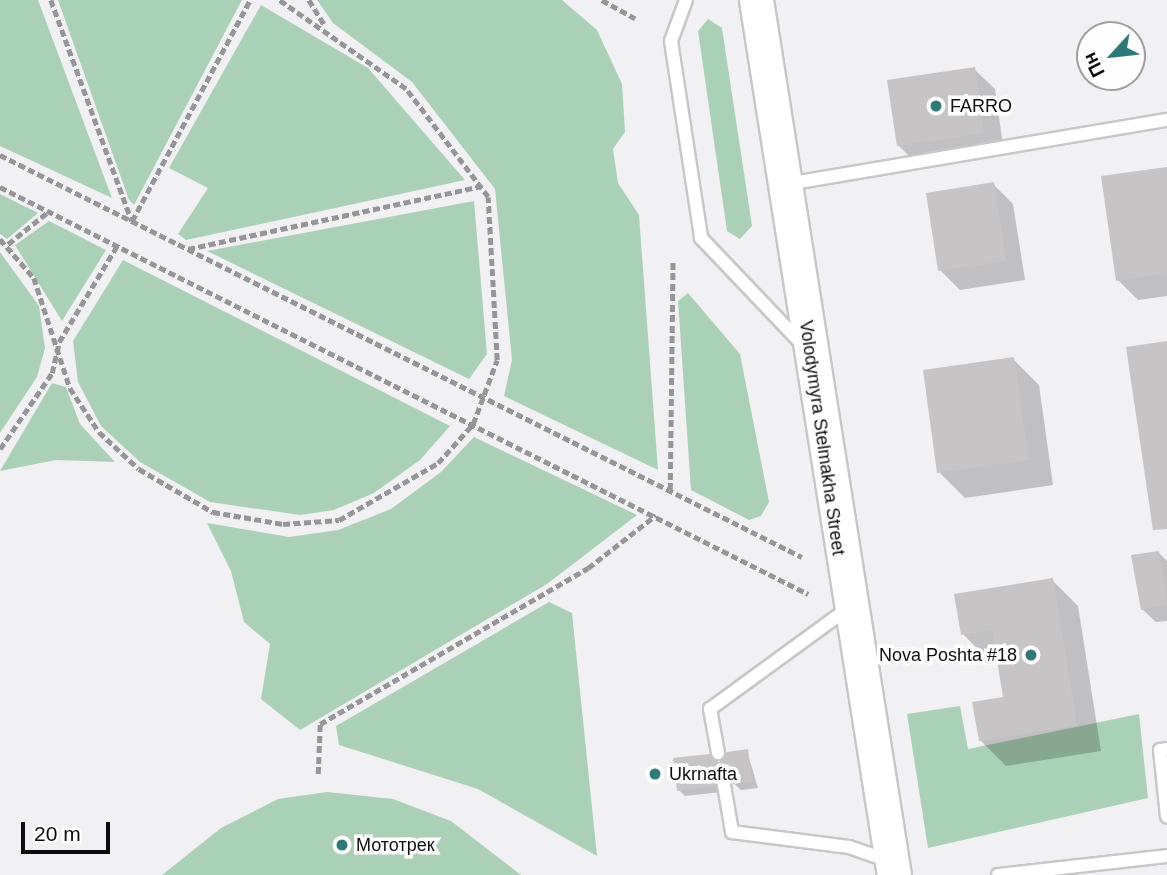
<!DOCTYPE html>
<meta charset="utf-8">
<style>
body{margin:0}
#map{position:relative;width:1167px;height:875px;overflow:hidden;background:#f1f1f3;font-family:Arial,sans-serif}
div>[style]{position:absolute}
.green>*{inset:0;background:#aad1b6}
.shadow>*{inset:0;background:#0003}
.building>*{inset:0;background:#c6c4c4}
.path>*{height:4.5px;margin-top:-2.25px;transform-origin:0;background:repeating-linear-gradient(90deg,#969698 0 7px,transparent 0 10.5px)}
.roads{filter:drop-shadow(2px 0 #c7c7c9) drop-shadow(-2px 0 #c7c7c9) drop-shadow(0 2px #c7c7c9) drop-shadow(0 -2px #c7c7c9)}
.lane>*{height:12px;margin:-6px;padding:0 6px;transform-origin:6px;border-radius:6px;background:#fff}
.secondary>*{height:33px;margin:-16.5px;padding:0 16.5px;transform-origin:16.5px;border-radius:16.5px;background:#fff}
.dots>*{width:19px;height:19px;translate:-50% -50%;box-sizing:border-box;border:4px solid #fefeff;border-radius:50%}
span{translate:-50% -50%;white-space:nowrap;text-align:center;line-height:1.15;-webkit-text-stroke:7px #fefeff;paint-order:stroke}
.poi-label{font-size:18px;color:#0e0e0f}
.left{translate:0 -50%;text-align:left}
.right{translate:-100% -50%;text-align:right}
.street-label{font-size:18px;color:#0e0e0f}
.north{position:absolute;left:1076px;top:21px;width:70px;height:70px;box-sizing:border-box;background:#fefeff;border:2px solid #9e9e9f;border-radius:50%;rotate:243deg;font-size:19px;font-weight:700;line-height:28px;text-align:center;color:#0e0e0f}
.north::after{content:'';display:block;margin:auto;width:24px;height:32px;background:#307979;clip-path:polygon(50% 0,100% 100%,50% 72%,0 100%)}
.scale{position:absolute;left:21px;top:822px;width:89px;height:32px;box-sizing:border-box;border:4px solid #0e0e0f;border-top:0;padding-left:9px;font-size:21px;line-height:24px;white-space:nowrap;color:#0e0e0f;-webkit-text-stroke:5px #fefeff;paint-order:stroke}
</style>
<div id="map">
<div class="green">
<i style="clip-path:polygon(0 0,38px 0,112px 198px,0 146px)"></i>
<i style="clip-path:polygon(58px 0,242px 0,134px 205px,129px 200px)"></i>
<i style="clip-path:polygon(317px 0,562px 0,597px 30px,622px 84px,625px 132px,613px 149px,618px 183px,639px 215px,658px 470px,504px 396px,512px 360px,495px 189px,412px 82px,333px 23px)"></i>
<i style="clip-path:polygon(261px 5px,368px 68px,465px 180px,186px 240px,178px 234px,208px 188px,169px 168px)"></i>
<i style="clip-path:polygon(708px 19px,722px 28px,752px 226px,740px 239px,727px 231px,698px 31px)"></i>
<i style="clip-path:polygon(0 194px,38px 213px,7px 239px,0 234px)"></i>
<i style="clip-path:polygon(474px 201px,487px 354px,469px 379px,207px 251px)"></i>
<i style="clip-path:polygon(49px 221px,106px 250px,62px 321px,15px 245px)"></i>
<i style="clip-path:polygon(0 252px,39px 306px,45px 348px,37px 377px,0 433px)"></i>
<i style="clip-path:polygon(123px 260px,450px 426px,420px 460px,374px 493px,334px 510px,300px 515px,210px 502px,140px 462px,101px 426px,78px 382px,73px 341px)"></i>
<i style="clip-path:polygon(688px 293px,740px 354px,769px 502px,761px 516px,749px 520px,691px 490px,678px 301px)"></i>
<i style="clip-path:polygon(52px 383px,66px 387px,80px 424px,115px 462px,56px 460px,0 471px)"></i>
<i style="clip-path:polygon(474px 437px,637px 515px,547px 584px,300px 730px,261px 699px,270px 644px,244px 622px,231px 571px,207px 523px,289px 537px,338px 530px,391px 509px,441px 472px)"></i>
<i style="clip-path:polygon(549px 602px,572px 613px,597px 856px,478px 789px,339px 745px,336px 726px)"></i>
<i style="clip-path:polygon(960px 706px,968px 749px,1139px 714px,1148px 798px,928px 848px,907px 714px)"></i>
<i style="clip-path:polygon(327px 792px,393px 799px,451px 821px,521px 875px,162px 875px,221px 828px,278px 799px)"></i>
</div>
<div class="shadow">
<i style="clip-path:polygon(974px 69px,995px 89px,1004px 152px,918px 165px,898px 145px)"></i>
<i style="clip-path:polygon(1167px 169px,1167px 296px,1138px 300px,1118px 280px)"></i>
<i style="clip-path:polygon(993px 184px,1013px 204px,1025px 280px,960px 290px,940px 270px)"></i>
<i style="clip-path:polygon(1013px 359px,1039px 385px,1053px 485px,965px 498px,939px 472px)"></i>
<i style="clip-path:polygon(1158px 552px,1167px 561px,1167px 621px,1156px 622px,1142px 609px)"></i>
<i style="clip-path:polygon(1052px 580px,1078px 606px,1101px 751px,1006px 766px,980px 740px,1005px 698px,998px 658px,988px 660px,963px 634px)"></i>
<i style="clip-path:polygon(747px 751px,758px 788px,741px 790px,731px 781px,722px 792px,685px 796px,679px 790px)"></i>
</div>
<div class="building">
<i style="clip-path:polygon(975px 67px,984px 133px,897px 146px,887px 80px)"></i>
<i style="clip-path:polygon(1167px 167px,1167px 273px,1116px 281px,1101px 176px)"></i>
<i style="clip-path:polygon(994px 182px,1006px 261px,938px 271px,926px 193px)"></i>
<i style="clip-path:polygon(1167px 341px,1167px 529px,1153px 530px,1126px 347px)"></i>
<i style="clip-path:polygon(1014px 357px,1029px 460px,937px 473px,923px 370px)"></i>
<i style="clip-path:polygon(1159px 551px,1167px 605px,1141px 610px,1131px 555px)"></i>
<i style="clip-path:polygon(1053px 578px,1077px 725px,979px 741px,972px 702px,1003px 697px,992px 630px,961px 635px,954px 594px)"></i>
<i style="clip-path:polygon(748px 749px,752px 782px,733px 784px,723px 776px,715px 786px,677px 791px,673px 758px,709px 754px,719px 762px,727px 752px)"></i>
</div>
<div class="path">
<i style="left:51px;top:0;width:235px;rotate:69.9deg"></i>
<i style="left:132px;top:221px;width:251px;rotate:-61.9deg"></i>
<i style="left:309px;top:0;width:31px;rotate:58deg"></i>
<i style="left:602px;top:0;width:38px;rotate:29deg"></i>
<i style="left:0;top:155px;width:897px;rotate:26.62deg"></i>
<i style="left:0;top:187px;width:905px;rotate:26.73deg"></i>
<i style="left:0;top:239px;width:52px;rotate:48.9deg"></i>
<i style="left:34px;top:278px;width:116px;rotate:71.9deg"></i>
<i style="left:70px;top:388px;width:53px;rotate:56.6deg"></i>
<i style="left:99px;top:432px;width:54px;rotate:42.8deg"></i>
<i style="left:139px;top:469px;width:86px;rotate:30.2deg"></i>
<i style="left:213px;top:512px;width:71px;rotate:9.7deg"></i>
<i style="left:283px;top:524px;width:56px;rotate:-4.1deg"></i>
<i style="left:339px;top:520px;width:114px;rotate:-29.9deg"></i>
<i style="left:438px;top:463px;width:52px;rotate:-48.1deg"></i>
<i style="left:473px;top:424px;width:68px;rotate:-69.4deg"></i>
<i style="left:497px;top:360px;width:163px;rotate:-93.2deg"></i>
<i style="left:488px;top:197px;width:136px;rotate:-127.2deg"></i>
<i style="left:406px;top:89px;width:155px;rotate:-145deg"></i>
<i style="left:8px;top:244px;width:51px;rotate:-38.7deg"></i>
<i style="left:188px;top:249px;width:300px;rotate:-12.1deg"></i>
<i style="left:0;top:449px;width:92px;rotate:-55.6deg"></i>
<i style="left:52px;top:373px;width:32px;rotate:-77deg"></i>
<i style="left:59px;top:342px;width:112px;rotate:-58.9deg"></i>
<i style="left:670px;top:490px;width:230px;rotate:-89.3deg"></i>
<i style="left:318px;top:774px;width:50px;rotate:-87.7deg"></i>
<i style="left:320px;top:724px;width:310px;rotate:-30.2deg"></i>
<i style="left:588px;top:568px;width:86px;rotate:-37.9deg"></i>
</div>
<div class="roads">
<div class="lane">
<i style="left:686px;top:0;width:44px;rotate:110.1deg"></i>
<i style="left:671px;top:41px;width:199px;rotate:81.3deg"></i>
<i style="left:701px;top:238px;width:145px;rotate:46.4deg"></i>
<i style="left:787px;top:184px;width:385px;rotate:-9.6deg"></i>
<i style="left:1167px;top:749px;width:7px;rotate:172deg"></i>
<i style="left:1160px;top:750px;width:67px;rotate:84deg"></i>
<i style="left:718px;top:753px;width:45px;rotate:-100.3deg"></i>
<i style="left:710px;top:709px;width:170px;rotate:-36.1deg"></i>
<i style="left:724px;top:785px;width:48px;rotate:80.3deg"></i>
<i style="left:732px;top:832px;width:118px;rotate:7.3deg"></i>
<i style="left:849px;top:847px;width:40px;rotate:18.9deg"></i>
<i style="left:998px;top:875px;width:170px;rotate:-6.4deg"></i>
</div>
<div class="secondary">
<i style="left:756px;top:0;width:886px;rotate:81.04deg"></i>
</div>
</div>
<div class="dots">
<i style="left:936px;top:106px;background:#307979"></i>
<i style="left:1031px;top:655px;background:#307979"></i>
<i style="left:655px;top:774px;background:#307979"></i>
<i style="left:342px;top:845px;background:#307979"></i>
</div>
<div class="poi-label">
<span class="left" style="left:950px;top:106px">FARRO</span>
<span class="right" style="left:1017px;top:655px">Nova Poshta #18</span>
<span class="left" style="left:669px;top:774px">Ukrnafta</span>
<span class="left" style="left:356px;top:845px">Мототрек</span>
</div>
<div class="street-label">
<span style="left:822px;top:438px;rotate:82deg">Volodymyra Stelmakha Street</span>
</div>
<div class="north">Пн</div>
<div class="scale">20 m</div>
</div>
